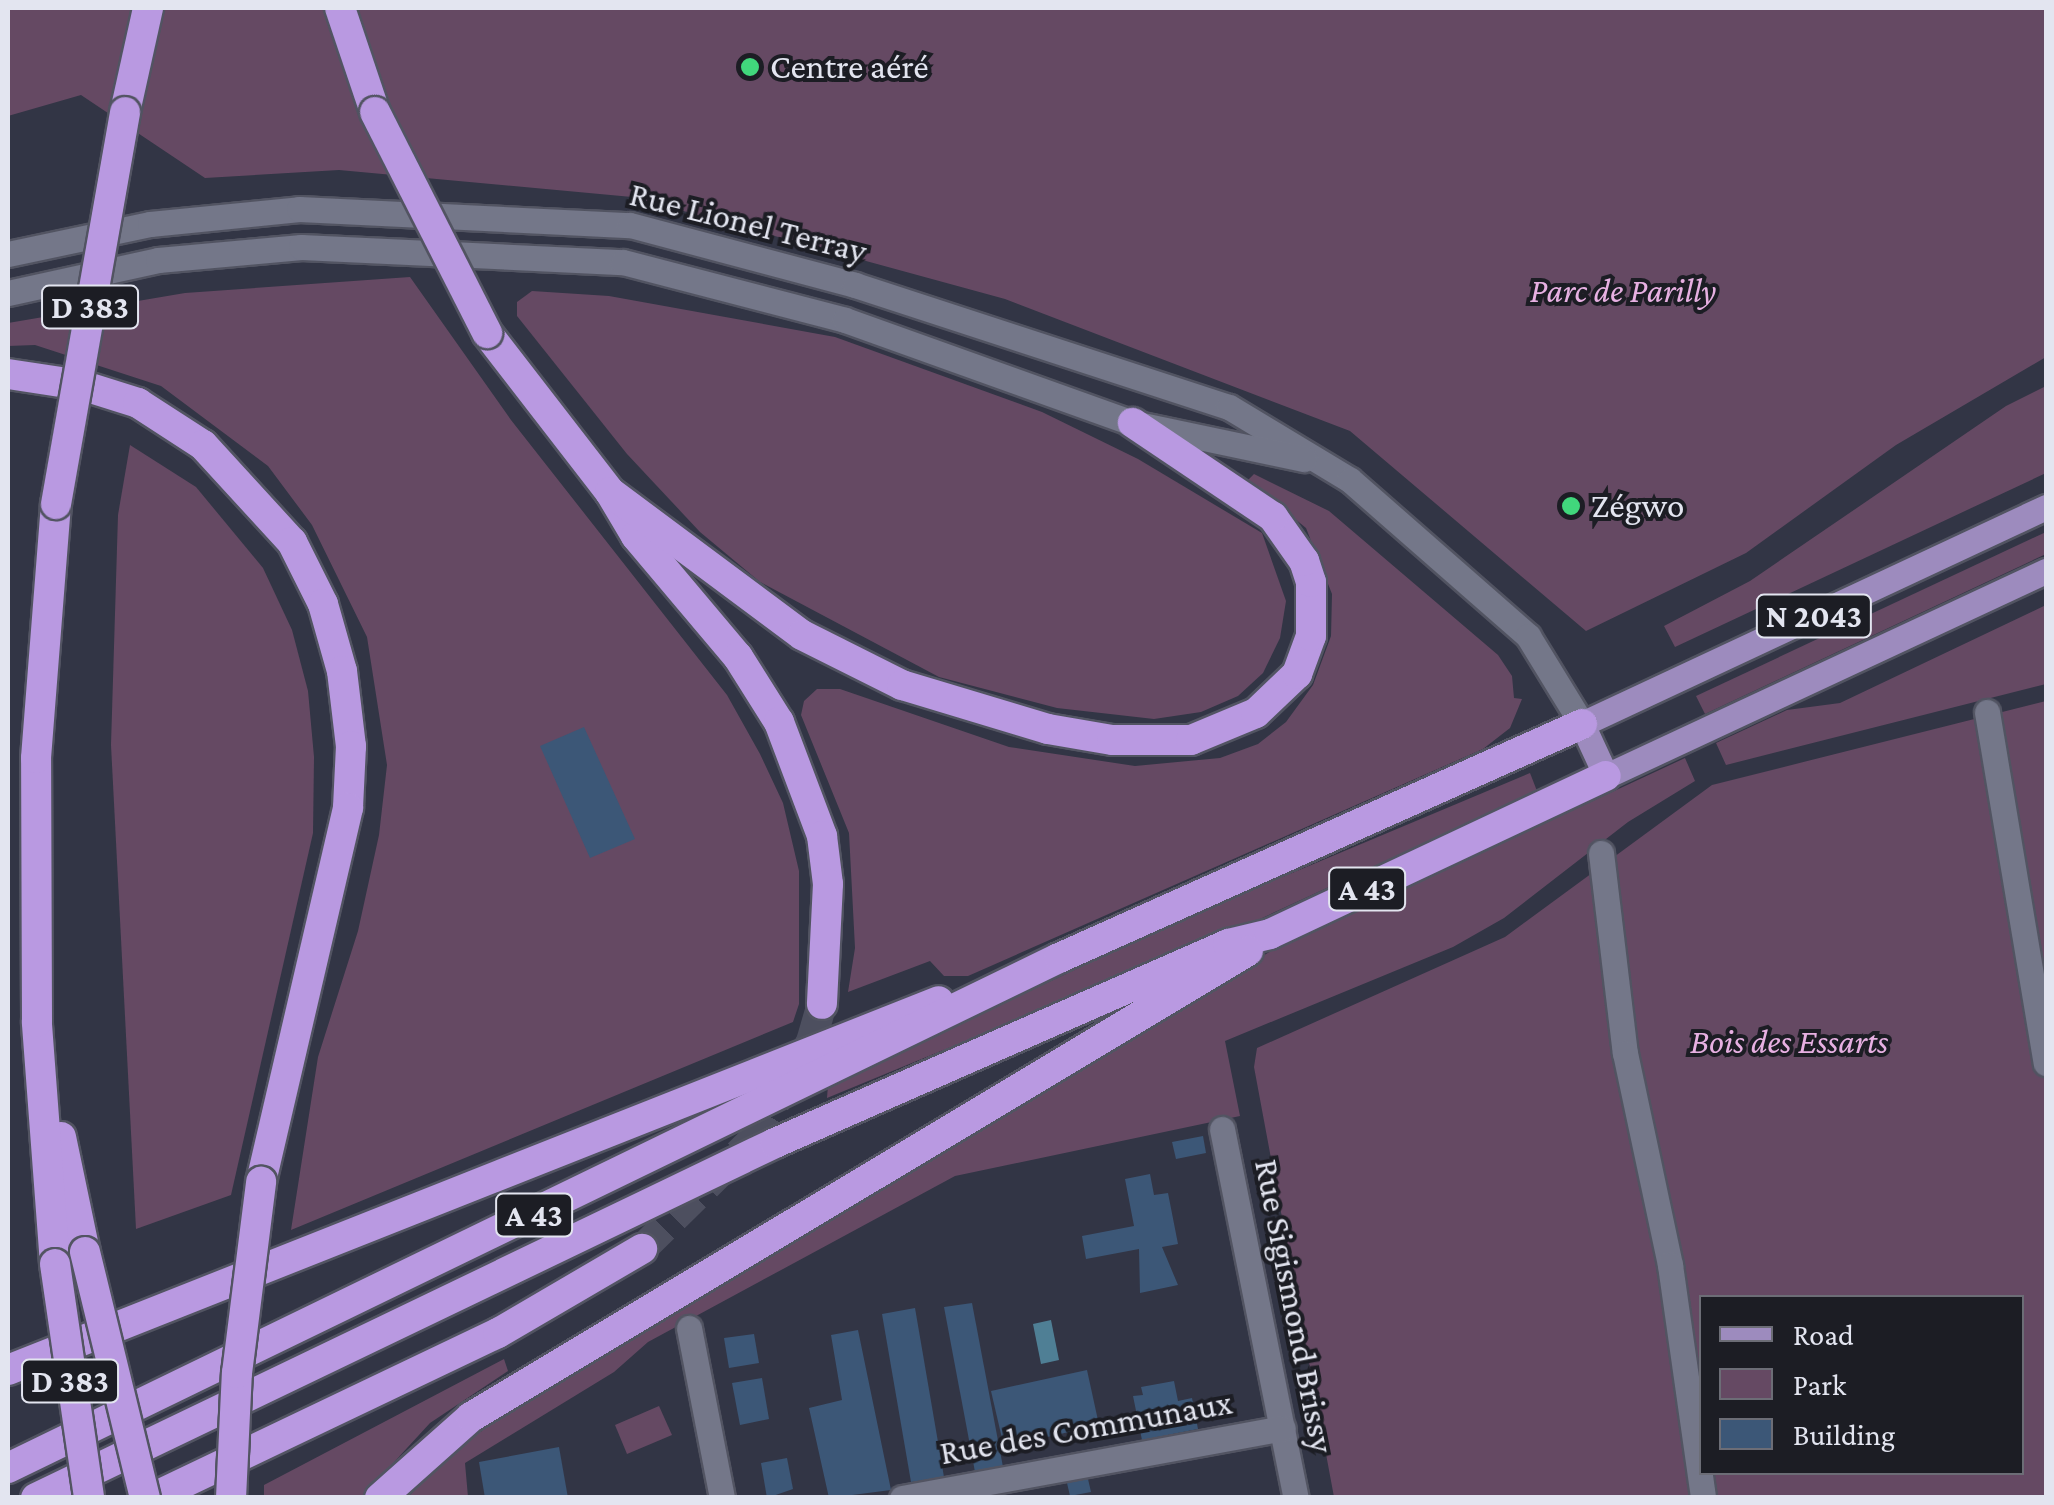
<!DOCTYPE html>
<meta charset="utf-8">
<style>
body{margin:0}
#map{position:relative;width:2054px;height:1505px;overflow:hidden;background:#323545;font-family:"Crimson Pro",serif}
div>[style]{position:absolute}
.green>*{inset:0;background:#654963}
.water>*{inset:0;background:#4f7f95}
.building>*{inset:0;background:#3c5777}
.highway-tunnel>*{height:30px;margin-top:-15px;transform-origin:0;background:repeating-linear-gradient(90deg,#4d4f5f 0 30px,transparent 0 45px)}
.roads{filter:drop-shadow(2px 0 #525462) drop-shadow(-2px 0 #525462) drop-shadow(0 2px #525462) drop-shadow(0 -2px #525462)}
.street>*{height:25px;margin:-12.5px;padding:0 12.5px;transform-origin:12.5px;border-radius:12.5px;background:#747789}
.secondary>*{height:25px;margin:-12.5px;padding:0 12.5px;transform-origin:12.5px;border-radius:12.5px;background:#747789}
.primary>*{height:25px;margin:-12.5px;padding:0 12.5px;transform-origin:12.5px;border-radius:12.5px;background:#9d8bbe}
.highway>*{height:30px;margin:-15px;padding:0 15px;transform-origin:15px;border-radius:15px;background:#b999e1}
.bridges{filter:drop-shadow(2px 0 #525462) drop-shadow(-2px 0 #525462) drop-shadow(0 2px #525462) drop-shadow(0 -2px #525462)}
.highway-bridge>*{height:30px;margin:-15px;padding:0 15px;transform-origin:15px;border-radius:15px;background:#b999e1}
.dots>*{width:28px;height:28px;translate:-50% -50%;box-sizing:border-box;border:5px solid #1c1d24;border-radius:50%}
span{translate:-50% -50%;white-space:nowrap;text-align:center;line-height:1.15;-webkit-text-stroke:8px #1c1d24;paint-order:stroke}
.shield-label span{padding:2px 8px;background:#1c1d24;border:2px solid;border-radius:8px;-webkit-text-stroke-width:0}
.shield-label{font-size:32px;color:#e3e5f0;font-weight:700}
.poi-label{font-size:35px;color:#e3e5f0}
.left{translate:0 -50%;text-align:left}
.street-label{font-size:35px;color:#e3e5f0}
.park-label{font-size:35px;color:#e7b0e2;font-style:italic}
.frame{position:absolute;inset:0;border:10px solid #e3e5f0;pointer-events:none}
.legend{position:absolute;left:1699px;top:1295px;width:325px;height:180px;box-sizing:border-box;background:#1c1d24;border:2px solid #6c6d76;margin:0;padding:12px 18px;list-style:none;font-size:30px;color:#e3e5f0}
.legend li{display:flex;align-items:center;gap:20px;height:50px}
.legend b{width:50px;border:2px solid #6c6d76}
</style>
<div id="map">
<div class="green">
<i style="clip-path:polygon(8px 8px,2046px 8px,2046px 357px,1896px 445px,1746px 553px,1586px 631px,1350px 431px,1005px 299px,632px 197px,339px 170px,205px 178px,81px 95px,8px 116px)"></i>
<i style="clip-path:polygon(410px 277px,511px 420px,727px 695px,760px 754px,783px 803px,799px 871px,799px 1004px,793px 1022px,291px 1230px,318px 1057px,358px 931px,379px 835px,387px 765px,367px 637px,312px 525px,268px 466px,161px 386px,35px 345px,8px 346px,8px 323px,185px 293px)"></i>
<i style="clip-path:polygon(532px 291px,609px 296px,835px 337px,1042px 412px,1138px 459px,1262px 533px,1286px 601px,1280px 638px,1263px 673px,1238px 696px,1201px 712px,1154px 719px,1057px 708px,939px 677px,760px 582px,700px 532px,627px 454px,517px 316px,517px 302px)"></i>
<i style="clip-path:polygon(2046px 386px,2046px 473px,1675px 647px,1664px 626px,1750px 581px,2006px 406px)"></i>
<i style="clip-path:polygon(130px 445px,196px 487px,263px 568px,292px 630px,308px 691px,314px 757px,313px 833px,231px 1195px,136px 1229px,111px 745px,118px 515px)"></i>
<i style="clip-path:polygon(1254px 474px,1329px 511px,1498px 655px,1512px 676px,1514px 698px,1522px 699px,1510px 728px,1483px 749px,968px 976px,944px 976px,930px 961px,848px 992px,855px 948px,849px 833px,801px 715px,804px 701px,817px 689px,840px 689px,1009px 747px,1135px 766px,1220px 758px,1258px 744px,1286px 722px,1313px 685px,1331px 636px,1332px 594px,1306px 528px,1248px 480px)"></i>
<i style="clip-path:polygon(2046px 532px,2046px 554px,1705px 714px,1696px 696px)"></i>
<i style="clip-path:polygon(2046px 605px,2046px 684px,1726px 765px,1716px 743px,1787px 710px,1840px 703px)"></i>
<i style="clip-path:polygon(evenodd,2046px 701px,2046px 1497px,1334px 1497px,1254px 1067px,1257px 1048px,1505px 937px,1712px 785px,2046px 701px,1702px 1298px,2022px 1298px,2022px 1472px,1702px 1472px,1702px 1298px)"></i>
<i style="clip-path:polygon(1685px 758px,1695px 781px,1628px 822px,1504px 918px,1453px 947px,1225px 1041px,1240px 1116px,955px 1176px,648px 1342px,614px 1372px,465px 1463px,468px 1497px,407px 1498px,458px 1447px,592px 1357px,1271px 951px)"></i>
<i style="clip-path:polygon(1530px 773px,1537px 791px,1247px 925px,827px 1098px,828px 1085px,1197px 913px)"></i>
<i style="clip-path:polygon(504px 1359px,508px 1371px,430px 1423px,362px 1497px,264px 1497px,264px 1485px)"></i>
<i style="clip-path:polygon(659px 1406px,672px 1435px,627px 1454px,615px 1425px)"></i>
</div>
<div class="water">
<i style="clip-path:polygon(1051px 1320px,1059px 1360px,1041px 1364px,1033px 1324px)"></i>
</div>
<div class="building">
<i style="clip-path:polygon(584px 727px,635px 839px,590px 858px,540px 746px)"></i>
<i style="clip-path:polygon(1203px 1136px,1206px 1153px,1176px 1159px,1172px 1142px)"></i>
<i style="clip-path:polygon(1150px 1174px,1154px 1195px,1168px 1193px,1178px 1244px,1162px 1247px,1178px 1285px,1140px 1293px,1139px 1249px,1086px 1259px,1082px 1236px,1134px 1226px,1125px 1179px)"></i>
<i style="clip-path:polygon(972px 1303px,1003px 1467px,975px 1472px,944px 1307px)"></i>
<i style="clip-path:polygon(915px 1308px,944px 1477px,911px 1482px,882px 1314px)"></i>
<i style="clip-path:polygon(858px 1330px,891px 1490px,829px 1498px,809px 1408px,842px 1400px,831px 1335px)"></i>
<i style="clip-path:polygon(754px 1334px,759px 1363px,729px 1368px,724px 1338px)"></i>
<i style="clip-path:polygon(1087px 1370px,1099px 1425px,1004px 1447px,991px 1391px)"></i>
<i style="clip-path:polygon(762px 1378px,769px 1419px,740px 1425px,732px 1383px)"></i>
<i style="clip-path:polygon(1174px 1381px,1178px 1401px,1192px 1398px,1198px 1429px,1142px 1440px,1133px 1396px,1143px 1395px,1141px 1387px)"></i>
<i style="clip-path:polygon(559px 1447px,568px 1498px,485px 1498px,479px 1462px)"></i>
<i style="clip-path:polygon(787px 1458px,793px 1489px,767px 1498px,761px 1463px)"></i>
<i style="clip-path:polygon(1088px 1479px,1091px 1492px,1070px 1496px,1067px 1483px)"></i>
</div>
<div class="highway-tunnel">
<i style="left:642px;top:1249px;width:154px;rotate:-44.5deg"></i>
<i style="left:752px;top:1141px;width:115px;rotate:-59.2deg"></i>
<i style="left:811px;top:1042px;width:40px;rotate:-74deg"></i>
</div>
<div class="roads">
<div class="street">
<i style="left:1987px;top:712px;width:356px;rotate:80.5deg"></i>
<i style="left:1601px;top:853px;width:201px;rotate:83.2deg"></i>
<i style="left:1625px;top:1053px;width:217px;rotate:78deg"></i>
<i style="left:1670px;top:1265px;width:235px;rotate:81.9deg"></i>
<i style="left:1222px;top:1129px;width:376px;rotate:78.7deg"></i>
<i style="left:689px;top:1328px;width:173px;rotate:79deg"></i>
<i style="left:902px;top:1498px;width:387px;rotate:-10.4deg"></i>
</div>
<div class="secondary">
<i style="left:8px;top:254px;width:145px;rotate:-11.9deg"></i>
<i style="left:150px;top:224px;width:150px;rotate:-5.7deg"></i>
<i style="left:299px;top:209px;width:331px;rotate:2.8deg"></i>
<i style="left:630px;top:225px;width:233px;rotate:14.9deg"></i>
<i style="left:855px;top:285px;width:393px;rotate:18.1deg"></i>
<i style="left:1229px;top:407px;width:141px;rotate:31.1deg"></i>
<i style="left:1350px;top:480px;width:237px;rotate:41.2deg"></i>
<i style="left:1528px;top:636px;width:103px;rotate:58.5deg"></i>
<i style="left:8px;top:293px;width:154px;rotate:-12.4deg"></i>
<i style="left:158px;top:260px;width:144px;rotate:-5.2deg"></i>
<i style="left:301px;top:247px;width:322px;rotate:2.7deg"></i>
<i style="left:623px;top:262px;width:229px;rotate:14.6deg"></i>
<i style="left:845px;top:320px;width:306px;rotate:19.7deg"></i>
<i style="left:1133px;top:423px;width:175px;rotate:11.9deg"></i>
</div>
<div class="primary">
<i style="left:2046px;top:507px;width:512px;rotate:154.94deg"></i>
<i style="left:1582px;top:724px;width:57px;rotate:65.2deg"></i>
<i style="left:1606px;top:776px;width:485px;rotate:-25deg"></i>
</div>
<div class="highway">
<i style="left:340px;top:8px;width:110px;rotate:71.4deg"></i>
<i style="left:125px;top:112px;width:107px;rotate:-77.5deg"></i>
<i style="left:487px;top:333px;width:201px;rotate:52.3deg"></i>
<i style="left:610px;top:492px;width:51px;rotate:59.4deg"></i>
<i style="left:636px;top:536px;width:158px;rotate:49.9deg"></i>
<i style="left:738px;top:657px;width:77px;rotate:57.8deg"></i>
<i style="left:779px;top:722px;width:122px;rotate:69.3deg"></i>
<i style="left:822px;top:836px;width:48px;rotate:82.9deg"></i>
<i style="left:828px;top:884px;width:120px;rotate:92.9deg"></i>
<i style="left:8px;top:374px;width:74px;rotate:8.6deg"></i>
<i style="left:81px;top:385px;width:60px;rotate:17.5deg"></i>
<i style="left:138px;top:403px;width:77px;rotate:32.9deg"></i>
<i style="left:203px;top:445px;width:132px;rotate:47.5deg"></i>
<i style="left:292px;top:542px;width:69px;rotate:63.4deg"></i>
<i style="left:323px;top:604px;width:70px;rotate:74.2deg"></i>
<i style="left:342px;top:671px;width:76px;rotate:83.2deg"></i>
<i style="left:351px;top:746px;width:62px;rotate:92.8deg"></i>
<i style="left:348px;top:808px;width:384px;rotate:103.1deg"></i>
<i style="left:610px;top:492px;width:239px;rotate:36.7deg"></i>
<i style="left:802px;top:635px;width:112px;rotate:26.6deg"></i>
<i style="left:902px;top:685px;width:152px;rotate:16.8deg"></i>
<i style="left:1048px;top:729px;width:65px;rotate:9.8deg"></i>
<i style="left:1112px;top:740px;width:79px"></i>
<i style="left:1191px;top:740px;width:70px;rotate:-22.6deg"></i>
<i style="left:1256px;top:713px;width:57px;rotate:-43.6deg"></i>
<i style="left:1297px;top:674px;width:40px;rotate:-69.8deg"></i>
<i style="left:1311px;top:636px;width:54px;rotate:-90deg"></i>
<i style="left:1311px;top:582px;width:22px;rotate:-108deg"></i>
<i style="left:1304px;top:561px;width:54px;rotate:-125.2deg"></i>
<i style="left:1273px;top:517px;width:169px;rotate:-146.1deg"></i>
<i style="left:61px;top:1137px;width:117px;rotate:78.2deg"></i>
<i style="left:55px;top:1264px;width:243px;rotate:-94.3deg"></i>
<i style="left:37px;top:1022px;width:264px;rotate:-90.2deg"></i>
<i style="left:36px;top:758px;width:255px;rotate:-85.5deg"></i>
<i style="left:8px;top:1370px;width:1001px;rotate:-21.62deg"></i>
<i style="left:8px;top:1468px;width:1168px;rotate:-25.89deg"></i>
<i style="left:1059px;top:958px;width:573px;rotate:-24.1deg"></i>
<i style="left:36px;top:1498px;width:820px;rotate:-25.66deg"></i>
<i style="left:775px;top:1143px;width:495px;rotate:-23.7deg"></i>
<i style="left:1228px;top:944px;width:43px;rotate:-13.4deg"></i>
<i style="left:1270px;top:934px;width:371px;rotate:-25.2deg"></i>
<i style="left:152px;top:1498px;width:383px;rotate:-25.5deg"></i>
<i style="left:498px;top:1333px;width:167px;rotate:-30.3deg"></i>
<i style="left:380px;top:1498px;width:122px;rotate:-41.7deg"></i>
<i style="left:471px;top:1417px;width:906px;rotate:-30.95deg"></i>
</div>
</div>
<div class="bridges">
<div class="highway-bridge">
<i style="left:375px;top:112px;width:248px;rotate:63.1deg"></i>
<i style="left:56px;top:504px;width:398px;rotate:-80deg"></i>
<i style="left:85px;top:1252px;width:253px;rotate:76.3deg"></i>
<i style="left:55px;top:1264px;width:236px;rotate:81.7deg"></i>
<i style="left:231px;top:1498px;width:125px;rotate:-87.3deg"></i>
<i style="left:237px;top:1373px;width:193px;rotate:-82.8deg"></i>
</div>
</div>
<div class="dots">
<i style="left:750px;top:67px;background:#41d77c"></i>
<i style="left:1571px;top:506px;background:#41d77c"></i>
</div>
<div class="shield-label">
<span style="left:90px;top:307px">D 383</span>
<span style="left:1814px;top:616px">N 2043</span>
<span style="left:1367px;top:889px">A 43</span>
<span style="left:534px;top:1215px">A 43</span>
<span style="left:70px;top:1381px">D 383</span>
</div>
<div class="poi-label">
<span class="left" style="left:770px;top:67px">Centre aéré</span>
<span class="left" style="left:1591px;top:506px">Zégwo</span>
</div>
<div class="street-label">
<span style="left:748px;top:223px;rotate:14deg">Rue Lionel Terray</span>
<span style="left:1294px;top:1306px;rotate:79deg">Rue Sigismond Brissy</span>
<span style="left:1086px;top:1428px;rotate:-10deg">Rue des Communaux</span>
</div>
<div class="park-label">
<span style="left:1623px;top:291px">Parc de Parilly</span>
<span style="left:1789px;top:1042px">Bois des Essarts</span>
</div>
<div class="frame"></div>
<ul class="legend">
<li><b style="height:12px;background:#9d8bbe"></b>Road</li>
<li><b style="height:28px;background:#654963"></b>Park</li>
<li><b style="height:28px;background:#3c5777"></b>Building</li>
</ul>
</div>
